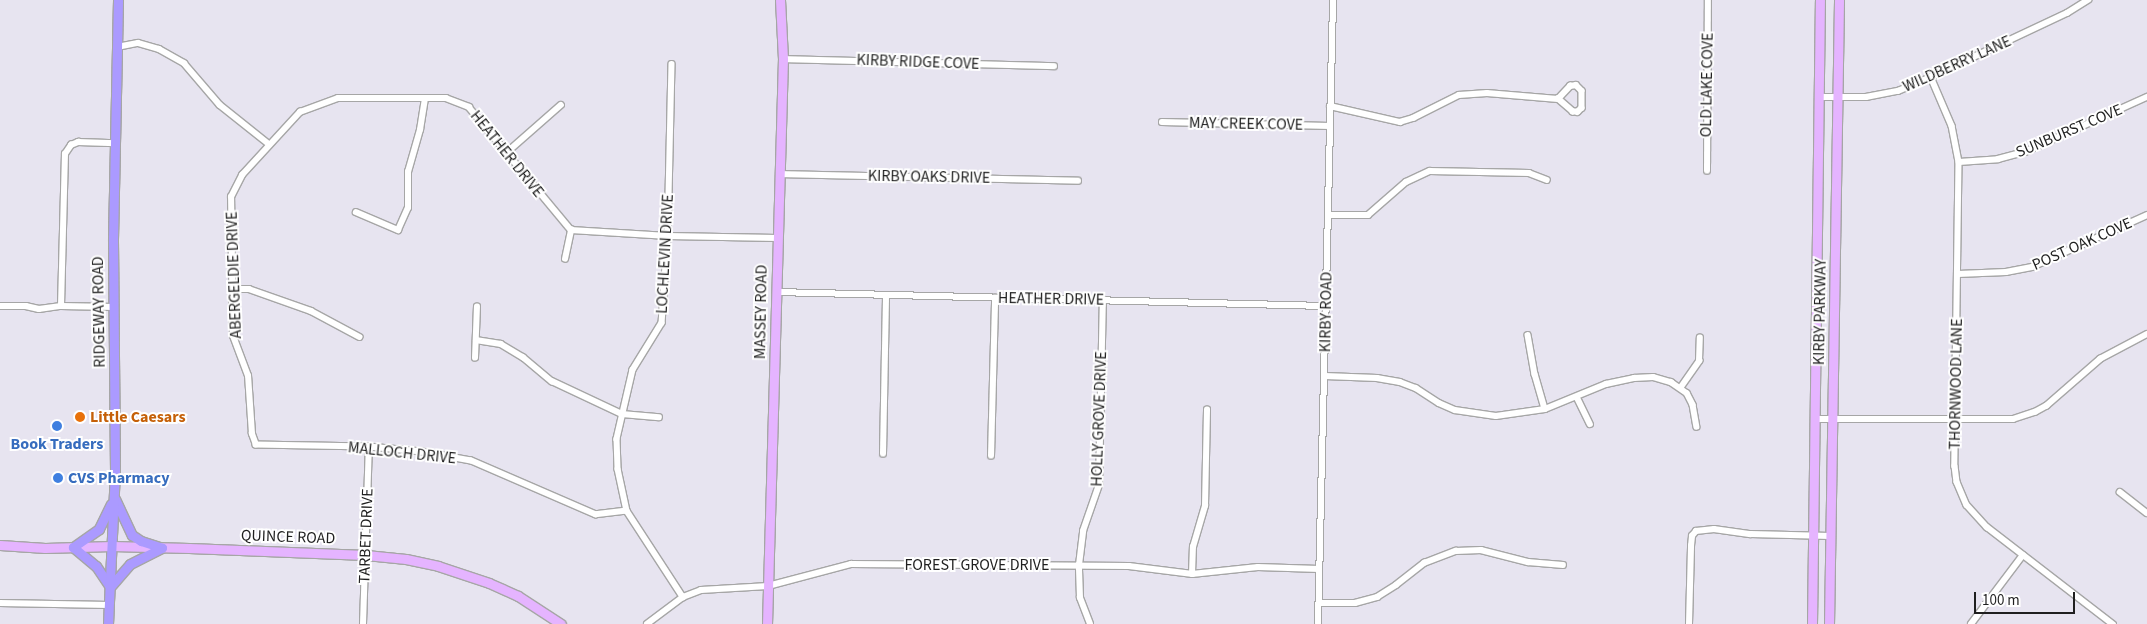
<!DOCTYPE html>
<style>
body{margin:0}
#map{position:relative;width:2147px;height:624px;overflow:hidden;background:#e7e4f0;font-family:"Source Sans 3",sans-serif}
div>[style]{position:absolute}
.roads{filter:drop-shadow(1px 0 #a6a6a6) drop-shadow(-1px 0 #a6a6a6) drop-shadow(0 1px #a6a6a6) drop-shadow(0 -1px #a6a6a6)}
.street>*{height:5.5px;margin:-2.75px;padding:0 2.75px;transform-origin:2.75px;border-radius:2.75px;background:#fff}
.secondary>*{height:9px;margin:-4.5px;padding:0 4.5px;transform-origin:4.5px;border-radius:4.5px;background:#e5b4ff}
.primary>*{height:9px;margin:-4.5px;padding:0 4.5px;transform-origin:4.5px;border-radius:4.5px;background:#ab9aff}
.dots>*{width:14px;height:14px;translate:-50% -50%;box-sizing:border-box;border:2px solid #fff;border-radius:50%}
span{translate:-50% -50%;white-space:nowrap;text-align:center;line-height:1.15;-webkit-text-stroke:4px #fff;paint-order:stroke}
.street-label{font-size:16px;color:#1f1f1f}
.food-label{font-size:16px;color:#c56008;font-weight:700}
.left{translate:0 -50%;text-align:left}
.shop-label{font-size:16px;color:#366cbe;font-weight:700}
.scale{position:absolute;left:1974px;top:592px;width:101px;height:22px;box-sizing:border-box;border:2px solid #1f1f1f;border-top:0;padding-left:6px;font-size:15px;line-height:18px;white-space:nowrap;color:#1f1f1f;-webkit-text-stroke:4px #fff;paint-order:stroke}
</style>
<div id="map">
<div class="roads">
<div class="street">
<i style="left:117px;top:47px;width:21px;rotate:-11deg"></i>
<i style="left:138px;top:43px;width:22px;rotate:16deg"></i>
<i style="left:159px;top:49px;width:29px;rotate:29deg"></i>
<i style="left:184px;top:63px;width:55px;rotate:49.4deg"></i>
<i style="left:220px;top:105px;width:63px;rotate:38.5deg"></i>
<i style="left:783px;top:59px;width:271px;rotate:1.5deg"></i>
<i style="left:672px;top:64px;width:172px;rotate:91.3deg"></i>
<i style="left:668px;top:236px;width:87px;rotate:93.9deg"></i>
<i style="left:662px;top:323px;width:55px;rotate:121.7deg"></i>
<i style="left:633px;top:370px;width:71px;rotate:103.1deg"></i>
<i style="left:617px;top:439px;width:30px;rotate:88deg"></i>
<i style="left:618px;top:469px;width:43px;rotate:77.9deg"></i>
<i style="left:627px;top:511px;width:103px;rotate:56.9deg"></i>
<i style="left:1931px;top:77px;width:53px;rotate:66.8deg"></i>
<i style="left:1952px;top:126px;width:37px;rotate:79deg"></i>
<i style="left:1959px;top:162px;width:304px;rotate:90.8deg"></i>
<i style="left:1955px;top:466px;width:16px;rotate:83deg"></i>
<i style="left:1957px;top:482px;width:25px;rotate:67deg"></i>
<i style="left:1967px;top:505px;width:30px;rotate:48deg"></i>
<i style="left:1987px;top:527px;width:159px;rotate:37.6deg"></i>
<i style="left:1818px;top:97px;width:48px"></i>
<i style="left:1866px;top:97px;width:33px;rotate:-11deg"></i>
<i style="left:1898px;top:91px;width:36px;rotate:-23deg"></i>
<i style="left:1931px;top:77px;width:150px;rotate:-25.2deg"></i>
<i style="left:2067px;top:13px;width:25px;rotate:-32deg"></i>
<i style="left:1330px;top:106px;width:72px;rotate:12.9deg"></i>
<i style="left:1400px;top:122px;width:14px;rotate:-17deg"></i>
<i style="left:1413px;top:118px;width:51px;rotate:-26.6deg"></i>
<i style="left:1459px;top:95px;width:28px;rotate:-4deg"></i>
<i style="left:1487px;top:93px;width:71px;rotate:4.8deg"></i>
<i style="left:1558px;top:99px;width:18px;rotate:-47deg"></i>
<i style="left:1570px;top:86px;width:6px;rotate:-9deg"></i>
<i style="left:1576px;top:85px;width:8px;rotate:45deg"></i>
<i style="left:1582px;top:91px;width:17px;rotate:90deg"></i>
<i style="left:1582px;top:108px;width:6px;rotate:135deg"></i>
<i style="left:1578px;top:112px;width:5px;rotate:180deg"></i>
<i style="left:1573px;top:112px;width:20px;rotate:-139deg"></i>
<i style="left:1162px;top:122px;width:168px;rotate:1.4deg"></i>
<i style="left:505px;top:154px;width:74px;rotate:-41.2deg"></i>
<i style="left:1959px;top:162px;width:39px;rotate:-4deg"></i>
<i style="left:1998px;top:159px;width:28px;rotate:-15deg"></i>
<i style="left:2025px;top:152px;width:134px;rotate:-24.3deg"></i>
<i style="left:1707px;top:171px;width:171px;rotate:-89.7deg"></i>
<i style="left:780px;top:174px;width:298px;rotate:1.3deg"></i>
<i style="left:356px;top:212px;width:46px;rotate:23.2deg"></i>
<i style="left:398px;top:230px;width:24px;rotate:-66deg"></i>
<i style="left:408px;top:208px;width:36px;rotate:-90deg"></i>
<i style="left:408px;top:172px;width:44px;rotate:-74.1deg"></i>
<i style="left:420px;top:130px;width:31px;rotate:-81deg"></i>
<i style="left:1328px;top:215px;width:40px"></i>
<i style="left:1368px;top:215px;width:50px;rotate:-41deg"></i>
<i style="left:1406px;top:182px;width:26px;rotate:-25deg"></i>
<i style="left:1430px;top:171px;width:99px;rotate:1.2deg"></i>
<i style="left:1529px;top:173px;width:19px;rotate:21deg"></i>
<i style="left:565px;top:259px;width:30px;rotate:-78deg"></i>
<i style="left:1958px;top:274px;width:48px;rotate:-2.4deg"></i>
<i style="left:2006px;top:272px;width:26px;rotate:-11deg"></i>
<i style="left:2032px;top:267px;width:126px;rotate:-24.3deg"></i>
<i style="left:231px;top:289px;width:18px"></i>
<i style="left:249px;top:289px;width:66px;rotate:19.5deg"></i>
<i style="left:311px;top:311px;width:55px;rotate:28deg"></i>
<i style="left:776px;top:292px;width:550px;rotate:1.46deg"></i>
<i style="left:0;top:306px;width:26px"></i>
<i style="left:26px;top:306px;width:13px;rotate:13deg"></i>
<i style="left:39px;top:309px;width:22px;rotate:-8deg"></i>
<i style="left:61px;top:306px;width:53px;rotate:1.1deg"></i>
<i style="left:61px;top:306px;width:152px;rotate:-88.5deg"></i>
<i style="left:65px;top:154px;width:11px;rotate:-56deg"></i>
<i style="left:71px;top:145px;width:8px;rotate:-23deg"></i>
<i style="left:78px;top:142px;width:38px;rotate:2deg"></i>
<i style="left:1528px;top:335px;width:40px;rotate:80deg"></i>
<i style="left:1535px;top:374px;width:36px;rotate:74deg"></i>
<i style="left:476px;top:340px;width:25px;rotate:9deg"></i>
<i style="left:501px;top:344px;width:26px;rotate:31deg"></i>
<i style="left:523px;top:357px;width:38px;rotate:40deg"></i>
<i style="left:552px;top:381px;width:77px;rotate:25.2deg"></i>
<i style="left:622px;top:414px;width:37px;rotate:5deg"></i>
<i style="left:475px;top:358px;width:51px;rotate:-87.8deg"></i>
<i style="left:1325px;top:376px;width:52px;rotate:2.2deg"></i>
<i style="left:1377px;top:378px;width:23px;rotate:10deg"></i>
<i style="left:1400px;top:382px;width:17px;rotate:21deg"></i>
<i style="left:1416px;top:388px;width:27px;rotate:33deg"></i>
<i style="left:1439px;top:403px;width:17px;rotate:24deg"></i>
<i style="left:1455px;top:410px;width:41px;rotate:8.3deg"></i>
<i style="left:1496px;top:416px;width:49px;rotate:-8.1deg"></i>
<i style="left:1545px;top:409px;width:66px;rotate:-22.3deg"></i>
<i style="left:1606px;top:384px;width:29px;rotate:-12deg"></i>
<i style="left:1634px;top:378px;width:19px;rotate:-3deg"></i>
<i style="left:1653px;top:377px;width:19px;rotate:16deg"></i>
<i style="left:1671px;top:382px;width:19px;rotate:35deg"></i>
<i style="left:1687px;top:393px;width:13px;rotate:63deg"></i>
<i style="left:1693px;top:405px;width:22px;rotate:80deg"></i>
<i style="left:1681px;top:387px;width:32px;rotate:-55deg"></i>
<i style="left:1699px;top:361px;width:23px;rotate:-88deg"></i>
<i style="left:1577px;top:397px;width:30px;rotate:64deg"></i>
<i style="left:1816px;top:419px;width:197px"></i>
<i style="left:2013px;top:419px;width:23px;rotate:-18deg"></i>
<i style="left:2035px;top:412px;width:13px;rotate:-29deg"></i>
<i style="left:2046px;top:406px;width:72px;rotate:-41deg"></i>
<i style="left:2100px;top:359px;width:53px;rotate:-28deg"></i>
<i style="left:883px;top:454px;width:158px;rotate:-88.9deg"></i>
<i style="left:991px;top:456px;width:158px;rotate:-88.5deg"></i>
<i style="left:2120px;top:492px;width:34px;rotate:38deg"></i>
<i style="left:627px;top:511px;width:31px;rotate:173deg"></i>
<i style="left:596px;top:515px;width:136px;rotate:-156.6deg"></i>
<i style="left:471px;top:461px;width:50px;rotate:-169.6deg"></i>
<i style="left:422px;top:452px;width:53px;rotate:-174.6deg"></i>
<i style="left:369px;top:447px;width:113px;rotate:-179deg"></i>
<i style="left:256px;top:445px;width:12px;rotate:-110deg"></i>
<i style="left:252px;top:434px;width:58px;rotate:-93.9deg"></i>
<i style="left:248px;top:376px;width:43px;rotate:-110.6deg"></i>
<i style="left:233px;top:336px;width:139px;rotate:-90.8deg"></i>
<i style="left:231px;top:197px;width:25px;rotate:-63deg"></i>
<i style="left:242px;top:175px;width:86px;rotate:-47.4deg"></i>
<i style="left:300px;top:112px;width:40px;rotate:-20.2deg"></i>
<i style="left:338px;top:98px;width:108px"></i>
<i style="left:446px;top:98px;width:25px;rotate:21deg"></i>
<i style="left:469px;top:107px;width:160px;rotate:50.3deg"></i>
<i style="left:571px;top:230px;width:97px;rotate:3.5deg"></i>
<i style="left:668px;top:236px;width:109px;rotate:1.1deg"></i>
<i style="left:1192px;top:574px;width:27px;rotate:-88deg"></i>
<i style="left:1193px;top:547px;width:43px;rotate:-73.7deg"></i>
<i style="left:1205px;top:506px;width:96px;rotate:-88.8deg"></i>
<i style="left:0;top:603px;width:109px;rotate:1.1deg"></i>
<i style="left:1319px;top:603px;width:36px"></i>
<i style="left:1355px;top:603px;width:23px;rotate:-15deg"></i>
<i style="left:1377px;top:597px;width:22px;rotate:-32deg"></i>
<i style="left:1396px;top:585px;width:36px;rotate:-38deg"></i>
<i style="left:1424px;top:563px;width:34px;rotate:-21deg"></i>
<i style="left:1456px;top:551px;width:25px;rotate:-2deg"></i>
<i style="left:1481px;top:550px;width:49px;rotate:14.3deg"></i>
<i style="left:1528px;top:562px;width:35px;rotate:5deg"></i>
<i style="left:363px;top:624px;width:177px;rotate:-88.1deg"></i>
<i style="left:647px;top:624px;width:45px;rotate:-36.9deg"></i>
<i style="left:683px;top:597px;width:19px;rotate:-21deg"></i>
<i style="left:701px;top:590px;width:67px;rotate:-3.4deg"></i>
<i style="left:768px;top:586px;width:86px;rotate:-14.8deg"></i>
<i style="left:851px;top:564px;width:278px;rotate:0.4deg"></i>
<i style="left:1129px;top:566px;width:64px;rotate:7.2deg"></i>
<i style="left:1192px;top:574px;width:66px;rotate:-6.1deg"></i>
<i style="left:1258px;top:567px;width:61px;rotate:1.9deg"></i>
<i style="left:1090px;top:624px;width:28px;rotate:-111deg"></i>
<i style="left:1080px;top:598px;width:33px;rotate:-92deg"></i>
<i style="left:1079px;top:565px;width:34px;rotate:-83deg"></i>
<i style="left:1083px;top:531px;width:49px;rotate:-70.8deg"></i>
<i style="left:1099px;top:485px;width:185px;rotate:-88.8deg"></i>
<i style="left:1318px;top:624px;width:624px;rotate:-88.62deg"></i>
<i style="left:1689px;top:624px;width:78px;rotate:-88.5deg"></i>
<i style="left:1691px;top:546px;width:10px;rotate:-84deg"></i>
<i style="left:1692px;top:536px;width:6px;rotate:-51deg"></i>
<i style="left:1696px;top:531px;width:18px;rotate:-6deg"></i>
<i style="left:1714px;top:529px;width:37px;rotate:8deg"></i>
<i style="left:1751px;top:534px;width:79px;rotate:1.5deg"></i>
<i style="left:1971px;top:624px;width:86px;rotate:-53deg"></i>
</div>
<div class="secondary">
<i style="left:0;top:545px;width:45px;rotate:3.8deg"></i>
<i style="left:45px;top:548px;width:67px;rotate:-1.7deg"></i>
<i style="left:112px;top:546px;width:77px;rotate:1.5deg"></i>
<i style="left:189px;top:548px;width:177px;rotate:2.3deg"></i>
<i style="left:366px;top:555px;width:40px;rotate:5.7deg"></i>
<i style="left:406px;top:559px;width:33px;rotate:12deg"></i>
<i style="left:438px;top:566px;width:54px;rotate:18.4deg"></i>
<i style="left:489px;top:583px;width:32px;rotate:24deg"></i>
<i style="left:518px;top:596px;width:51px;rotate:33.1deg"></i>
<i style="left:767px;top:624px;width:565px;rotate:-88.38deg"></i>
<i style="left:783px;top:59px;width:59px;rotate:-92.9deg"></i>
<i style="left:1812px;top:624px;width:624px;rotate:-89.27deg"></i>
<i style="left:1829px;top:624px;width:624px;rotate:-89.08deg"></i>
</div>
<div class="primary">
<i style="left:115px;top:499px;width:40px;rotate:65deg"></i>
<i style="left:132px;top:535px;width:11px;rotate:34deg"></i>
<i style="left:141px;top:541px;width:22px;rotate:18deg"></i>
<i style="left:111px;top:504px;width:28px;rotate:116deg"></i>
<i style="left:99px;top:529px;width:32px;rotate:145deg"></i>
<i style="left:73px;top:547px;width:30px;rotate:40deg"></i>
<i style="left:96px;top:566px;width:25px;rotate:56deg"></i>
<i style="left:110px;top:587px;width:30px;rotate:-49deg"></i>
<i style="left:130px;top:564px;width:36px;rotate:-27deg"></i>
<i style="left:108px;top:624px;width:154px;rotate:-87.4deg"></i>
<i style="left:115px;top:470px;width:231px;rotate:-90.5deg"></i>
<i style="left:113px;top:239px;width:239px;rotate:-88.8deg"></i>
</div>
</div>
<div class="dots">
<i style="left:80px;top:417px;background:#e8710a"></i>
<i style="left:57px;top:426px;background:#3f7fe0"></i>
<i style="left:58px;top:478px;background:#3f7fe0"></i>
</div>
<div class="street-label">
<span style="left:918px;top:62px;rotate:2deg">KIRBY RIDGE COVE</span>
<span style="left:1957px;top:64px;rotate:-24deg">WILDBERRY LANE</span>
<span style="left:1707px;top:85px;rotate:-89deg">OLD LAKE COVE</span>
<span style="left:1246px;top:124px;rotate:1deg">MAY CREEK COVE</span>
<span style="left:2069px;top:131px;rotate:-23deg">SUNBURST COVE</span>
<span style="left:507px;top:154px;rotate:51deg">HEATHER DRIVE</span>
<span style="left:929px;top:177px;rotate:1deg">KIRBY OAKS DRIVE</span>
<span style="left:2082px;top:244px;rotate:-24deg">POST OAK COVE</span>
<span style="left:665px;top:254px;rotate:-87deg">LOCHLEVIN DRIVE</span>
<span style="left:234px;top:275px;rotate:-92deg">ABERGELDIE DRIVE</span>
<span style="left:1051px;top:299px;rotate:1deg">HEATHER DRIVE</span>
<span style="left:99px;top:312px;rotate:-91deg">RIDGEWAY ROAD</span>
<span style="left:761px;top:312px;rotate:-89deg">MASSEY ROAD</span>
<span style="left:1326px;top:312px;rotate:-89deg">KIRBY ROAD</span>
<span style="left:1820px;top:312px;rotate:-89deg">KIRBY PARKWAY</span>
<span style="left:1956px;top:384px;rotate:-89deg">THORNWOOD LANE</span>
<span style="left:1099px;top:419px;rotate:-88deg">HOLLY GROVE DRIVE</span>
<span style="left:402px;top:453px;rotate:6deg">MALLOCH DRIVE</span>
<span style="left:366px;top:536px;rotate:-88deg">TARBET DRIVE</span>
<span style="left:288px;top:537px;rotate:2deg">QUINCE ROAD</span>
<span style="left:977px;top:565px">FOREST GROVE DRIVE</span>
</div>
<div class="food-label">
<span class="left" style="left:90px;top:417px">Little Caesars</span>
</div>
<div class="shop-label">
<span style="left:57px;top:444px">Book Traders</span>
<span class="left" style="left:68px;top:478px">CVS Pharmacy</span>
</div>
<div class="scale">100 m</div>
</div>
